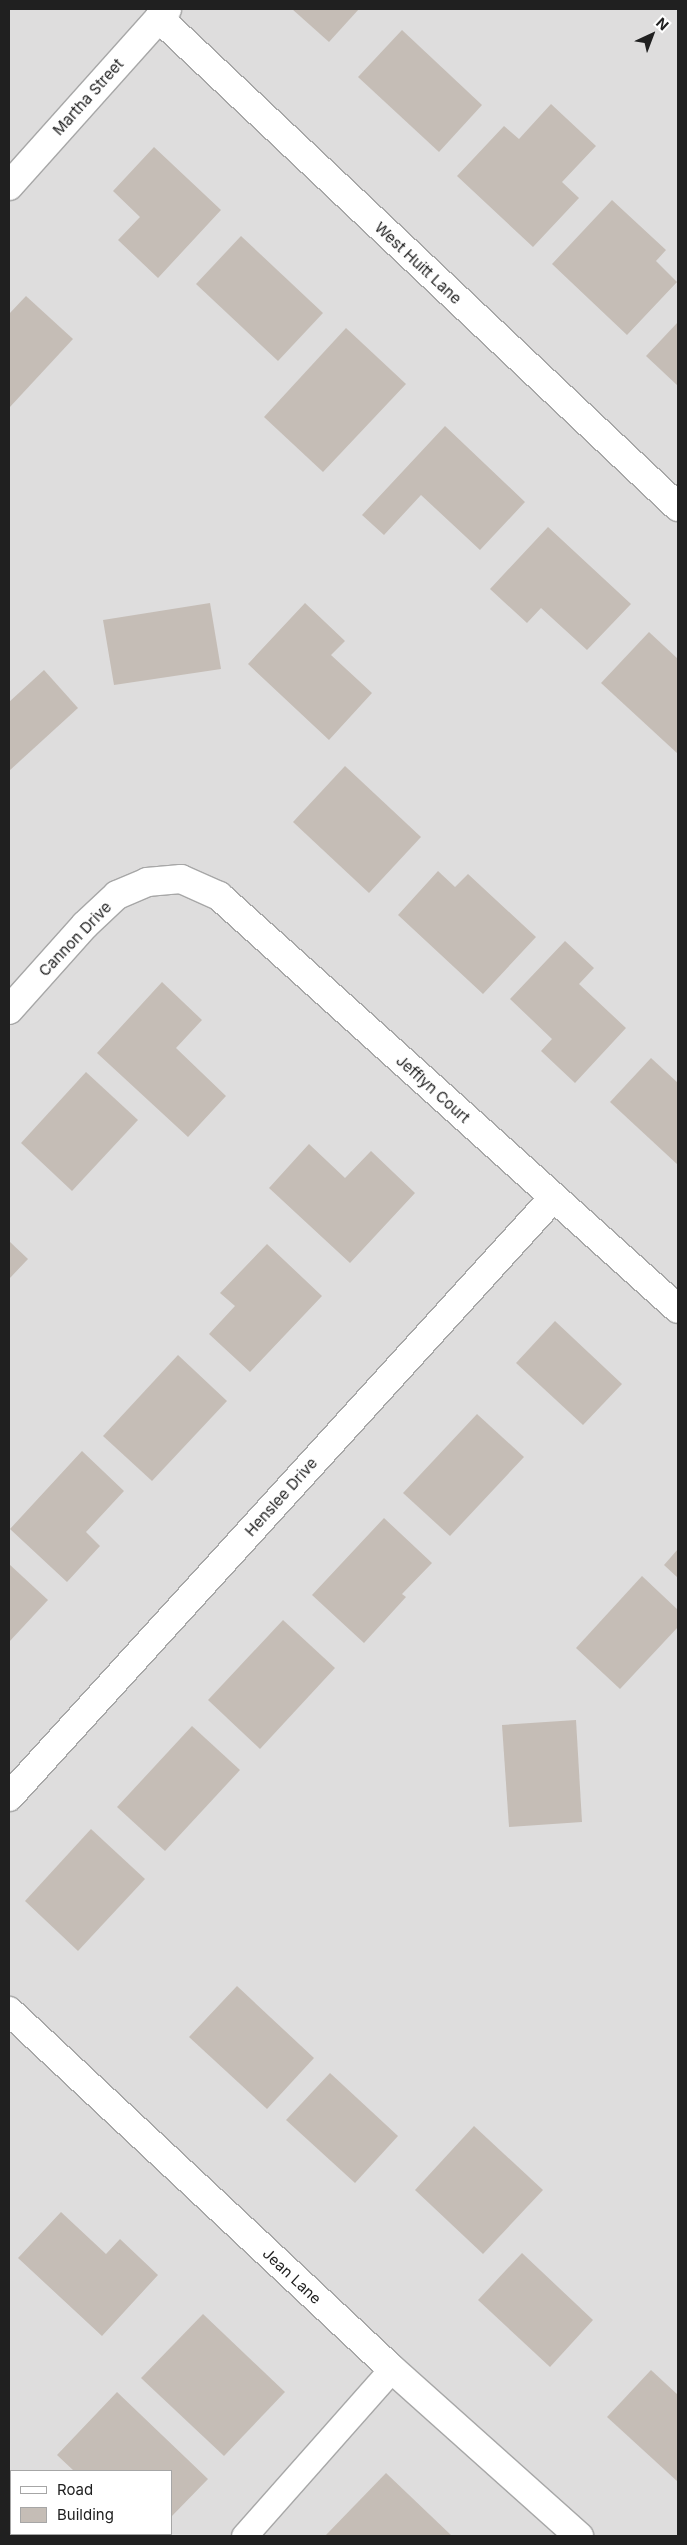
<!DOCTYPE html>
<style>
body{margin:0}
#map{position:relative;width:687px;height:2545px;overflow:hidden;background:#f1ede7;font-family:Inter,sans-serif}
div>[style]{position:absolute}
.residential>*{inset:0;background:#dedddd}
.building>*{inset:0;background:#c5bdb6}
.roads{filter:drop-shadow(1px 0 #a7a7a7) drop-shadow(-1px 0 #a7a7a7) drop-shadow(0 1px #a7a7a7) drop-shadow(0 -1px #a7a7a7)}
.lane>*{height:25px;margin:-12.5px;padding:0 12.5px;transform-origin:12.5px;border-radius:12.5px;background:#fff}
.street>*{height:28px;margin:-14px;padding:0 14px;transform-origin:14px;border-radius:14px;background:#fff}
span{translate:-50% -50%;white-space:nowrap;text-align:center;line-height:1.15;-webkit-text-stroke:4px #fff;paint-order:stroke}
.street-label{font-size:15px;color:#202020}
.frame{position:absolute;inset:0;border:10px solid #202020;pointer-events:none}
.legend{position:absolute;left:10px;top:2470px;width:162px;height:65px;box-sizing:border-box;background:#fff;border:1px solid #a6a6a6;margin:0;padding:6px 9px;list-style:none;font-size:15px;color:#202020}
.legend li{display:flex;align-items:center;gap:10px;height:25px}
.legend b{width:25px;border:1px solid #a6a6a6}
.north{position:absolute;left:627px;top:10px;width:50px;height:50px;-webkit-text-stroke:4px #fff;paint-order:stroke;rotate:43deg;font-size:14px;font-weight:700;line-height:20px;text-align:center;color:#202020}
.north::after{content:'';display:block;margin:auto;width:18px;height:22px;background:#202020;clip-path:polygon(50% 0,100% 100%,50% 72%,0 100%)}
</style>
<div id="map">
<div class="residential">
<i style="clip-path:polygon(evenodd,9px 9px,678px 9px,678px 2536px,9px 2536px,9px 9px,11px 2471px,171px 2471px,171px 2534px,11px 2534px,11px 2471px)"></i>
</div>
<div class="building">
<i style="clip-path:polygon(292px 9px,359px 9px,329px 42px)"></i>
<i style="clip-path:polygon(402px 30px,482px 105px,439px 152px,358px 77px)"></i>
<i style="clip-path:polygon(551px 104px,596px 146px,562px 182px,579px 198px,533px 247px,457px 176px,504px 126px,519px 139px)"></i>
<i style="clip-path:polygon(154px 147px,221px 210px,158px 278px,118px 240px,140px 217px,113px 191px)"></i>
<i style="clip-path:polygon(612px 200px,666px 250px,656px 261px,677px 282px,627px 335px,552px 264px)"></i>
<i style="clip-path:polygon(241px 236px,323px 313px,278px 361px,196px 284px)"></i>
<i style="clip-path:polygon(26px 296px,73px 339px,9px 408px,9px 314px)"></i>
<i style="clip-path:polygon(678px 322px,678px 386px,646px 356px)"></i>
<i style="clip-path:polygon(346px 328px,406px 384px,323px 472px,264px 417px)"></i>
<i style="clip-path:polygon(445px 426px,525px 502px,480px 550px,421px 495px,384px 535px,362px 515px)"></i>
<i style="clip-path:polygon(548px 527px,631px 604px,587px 650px,541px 608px,527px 623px,490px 589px)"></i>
<i style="clip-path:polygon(210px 603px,221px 669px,114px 685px,103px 620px)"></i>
<i style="clip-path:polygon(305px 603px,345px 641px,331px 655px,372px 693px,329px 740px,248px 664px)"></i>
<i style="clip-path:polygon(649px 632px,678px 659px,678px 754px,601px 683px)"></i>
<i style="clip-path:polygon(44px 670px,78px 708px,9px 771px,9px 702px)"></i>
<i style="clip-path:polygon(345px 766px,421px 837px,369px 893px,293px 822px)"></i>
<i style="clip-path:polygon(438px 871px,455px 887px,468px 874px,536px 937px,483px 994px,398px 915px)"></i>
<i style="clip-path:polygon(565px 941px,594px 968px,579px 984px,626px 1028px,575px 1083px,541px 1051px,552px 1039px,510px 999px)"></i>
<i style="clip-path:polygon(162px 982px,202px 1020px,176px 1048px,226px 1096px,188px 1137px,97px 1053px)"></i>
<i style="clip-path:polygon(651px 1058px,678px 1083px,678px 1165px,610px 1102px)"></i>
<i style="clip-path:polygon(86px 1072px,138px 1120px,72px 1191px,21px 1143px)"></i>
<i style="clip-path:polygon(309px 1144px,345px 1178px,371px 1151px,415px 1193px,350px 1263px,269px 1188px)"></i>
<i style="clip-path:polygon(9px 1241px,28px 1259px,9px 1279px)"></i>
<i style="clip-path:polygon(267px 1244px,322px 1296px,250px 1372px,209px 1334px,235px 1306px,220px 1293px)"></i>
<i style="clip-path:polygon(555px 1321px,622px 1384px,583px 1425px,516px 1363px)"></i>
<i style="clip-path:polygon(178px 1355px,227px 1401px,152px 1481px,103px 1436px)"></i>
<i style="clip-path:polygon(477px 1414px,524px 1457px,450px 1536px,403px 1493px)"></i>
<i style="clip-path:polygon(82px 1451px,124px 1491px,86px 1532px,100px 1546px,67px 1582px,10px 1529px)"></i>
<i style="clip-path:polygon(384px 1518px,432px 1563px,402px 1594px,406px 1597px,364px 1643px,312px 1595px)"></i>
<i style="clip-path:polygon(678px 1549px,678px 1578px,664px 1565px)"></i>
<i style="clip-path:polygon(9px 1564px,48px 1600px,9px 1642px)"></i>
<i style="clip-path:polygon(642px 1576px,678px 1610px,678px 1627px,620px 1689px,576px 1648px)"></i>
<i style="clip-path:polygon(283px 1620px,335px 1668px,260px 1749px,208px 1700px)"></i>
<i style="clip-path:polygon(576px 1720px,582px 1822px,509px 1827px,502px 1725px)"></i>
<i style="clip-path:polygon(192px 1726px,240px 1770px,165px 1851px,117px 1807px)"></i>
<i style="clip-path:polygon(91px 1829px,145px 1879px,78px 1951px,25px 1901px)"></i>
<i style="clip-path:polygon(237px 1986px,314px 2058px,267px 2109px,189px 2037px)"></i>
<i style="clip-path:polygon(330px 2073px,398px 2136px,355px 2183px,286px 2120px)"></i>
<i style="clip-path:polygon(474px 2126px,543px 2190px,483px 2254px,415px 2190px)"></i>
<i style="clip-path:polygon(61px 2212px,106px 2254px,120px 2239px,158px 2275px,102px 2336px,18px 2258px)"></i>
<i style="clip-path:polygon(522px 2253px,593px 2320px,550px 2367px,478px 2300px)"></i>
<i style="clip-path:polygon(203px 2314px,285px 2392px,224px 2456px,141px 2378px)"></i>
<i style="clip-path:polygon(651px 2370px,678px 2395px,678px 2482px,607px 2417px)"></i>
<i style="clip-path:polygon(117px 2392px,208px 2479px,171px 2517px,171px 2471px,74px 2471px,57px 2455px)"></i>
<i style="clip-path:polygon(386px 2473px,452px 2536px,325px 2536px)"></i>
<i style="clip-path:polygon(11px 2518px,11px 2534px,105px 2536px,9px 2536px)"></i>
</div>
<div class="roads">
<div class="lane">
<i style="left:244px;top:2536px;width:223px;rotate:-48.5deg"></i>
</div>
<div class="street">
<i style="left:159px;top:18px;width:713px;rotate:43.3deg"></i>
<i style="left:9px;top:186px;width:237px;rotate:-48.2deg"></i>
<i style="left:9px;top:1010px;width:114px;rotate:-48.2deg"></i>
<i style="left:85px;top:925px;width:44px;rotate:-43.2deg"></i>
<i style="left:117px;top:895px;width:33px;rotate:-23deg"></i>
<i style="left:147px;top:882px;width:34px;rotate:-5deg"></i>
<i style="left:181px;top:879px;width:42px;rotate:24.1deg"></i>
<i style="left:219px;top:896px;width:617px;rotate:41.98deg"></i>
<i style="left:9px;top:1797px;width:809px;rotate:-47.75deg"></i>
<i style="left:9px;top:2011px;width:524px;rotate:43.07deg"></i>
<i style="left:392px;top:2369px;width:251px;rotate:41.8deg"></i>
</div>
</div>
<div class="street-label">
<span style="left:88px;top:97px;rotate:-48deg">Martha Street</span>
<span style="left:418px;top:263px;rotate:43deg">West Huitt Lane</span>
<span style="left:75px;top:939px;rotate:-46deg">Cannon Drive</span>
<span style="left:433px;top:1089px;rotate:42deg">Jefflyn Court</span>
<span style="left:281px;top:1497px;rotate:-48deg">Henslee Drive</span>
<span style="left:292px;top:2276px;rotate:43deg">Jean Lane</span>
</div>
<div class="frame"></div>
<ul class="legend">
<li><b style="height:6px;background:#fff"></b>Road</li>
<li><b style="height:14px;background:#c5bdb6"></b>Building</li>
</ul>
<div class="north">N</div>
</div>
